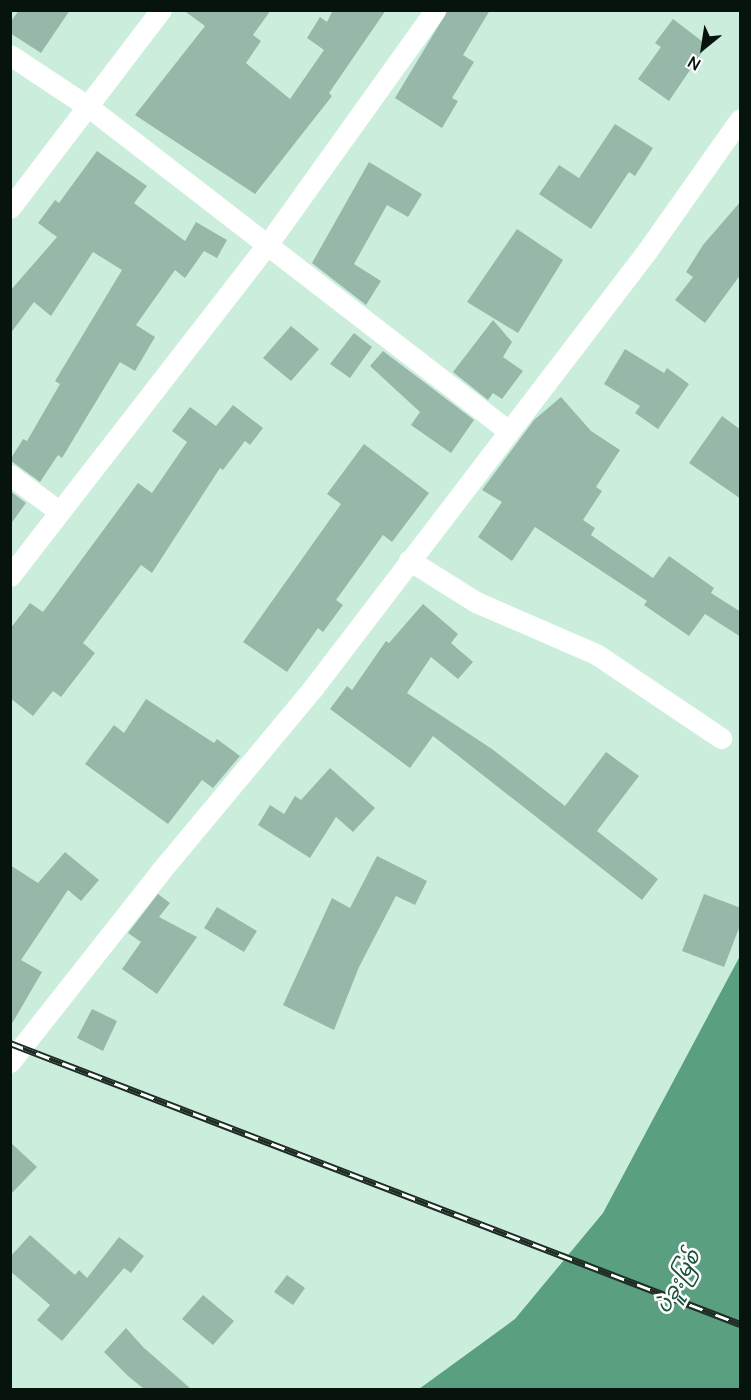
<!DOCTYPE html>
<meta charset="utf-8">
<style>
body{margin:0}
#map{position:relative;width:751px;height:1400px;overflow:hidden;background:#cbeedc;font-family:Manrope,"Noto Sans Myanmar",sans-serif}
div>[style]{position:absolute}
.water>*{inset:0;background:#5b9f81}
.building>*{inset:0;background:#97b8a8}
.street>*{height:21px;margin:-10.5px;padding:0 10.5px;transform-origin:10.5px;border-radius:10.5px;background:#fff}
.rail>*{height:7px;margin-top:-3.5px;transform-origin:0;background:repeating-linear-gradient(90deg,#fff 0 14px,#1e2c25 0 28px);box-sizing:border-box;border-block:2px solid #1e2c25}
span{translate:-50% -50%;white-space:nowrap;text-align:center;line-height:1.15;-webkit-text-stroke:5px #fff;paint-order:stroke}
.water-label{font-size:21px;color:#1a513b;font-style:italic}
.frame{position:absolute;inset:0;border:12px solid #07130d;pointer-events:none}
.north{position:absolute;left:673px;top:18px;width:60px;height:60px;-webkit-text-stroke:4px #fff;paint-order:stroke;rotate:210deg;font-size:16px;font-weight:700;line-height:24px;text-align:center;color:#07130d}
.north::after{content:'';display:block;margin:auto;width:21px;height:27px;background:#07130d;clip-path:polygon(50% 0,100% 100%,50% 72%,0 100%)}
</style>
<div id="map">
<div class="water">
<i style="clip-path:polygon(740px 956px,740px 1389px,419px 1389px,515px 1319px,603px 1213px)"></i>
</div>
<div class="building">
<i style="clip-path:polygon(19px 10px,70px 10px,41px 53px,10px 33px,10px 23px)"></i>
<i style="clip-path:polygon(183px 10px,271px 10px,253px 35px,261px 41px,246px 63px,290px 99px,324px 50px,307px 38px,320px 17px,327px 22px,333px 10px,386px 10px,329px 93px,332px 96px,255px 194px,135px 115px,205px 26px)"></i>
<i style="clip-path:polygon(448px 10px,490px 10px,463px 55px,474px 62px,452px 98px,458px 101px,442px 128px,395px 98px)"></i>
<i style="clip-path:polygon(673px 19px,707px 45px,669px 101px,638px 79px,661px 47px,655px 43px)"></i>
<i style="clip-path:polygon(615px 124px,653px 148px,635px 176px,629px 172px,591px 229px,539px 194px,559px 165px,579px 178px)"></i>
<i style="clip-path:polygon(97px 151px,147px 186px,134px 203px,185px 241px,196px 222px,227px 240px,217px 258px,204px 251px,185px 278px,175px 270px,136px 325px,155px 337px,135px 371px,120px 362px,62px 458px,58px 455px,40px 482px,10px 460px,23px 439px,27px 441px,60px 384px,55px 381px,122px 270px,93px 252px,51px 316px,34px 302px,10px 334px,10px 291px,57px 237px,38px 223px,55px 200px,59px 203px)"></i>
<i style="clip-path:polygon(369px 162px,422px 194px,408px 217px,387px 205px,354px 264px,381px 281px,366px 305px,312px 263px)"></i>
<i style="clip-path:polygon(741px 201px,741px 274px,705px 323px,675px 300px,693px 277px,686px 272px,703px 245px)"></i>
<i style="clip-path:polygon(517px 229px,563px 260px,518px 333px,467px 302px)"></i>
<i style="clip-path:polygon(493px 320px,512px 342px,503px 357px,523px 371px,502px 399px,493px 393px,488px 400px,453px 372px)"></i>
<i style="clip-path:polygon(291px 326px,319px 349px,291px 381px,263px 358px)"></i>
<i style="clip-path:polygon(354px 333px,372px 347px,350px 378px,330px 364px)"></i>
<i style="clip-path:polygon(625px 349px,664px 373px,667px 368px,689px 384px,658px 429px,635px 413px,640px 406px,604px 384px)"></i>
<i style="clip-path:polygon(383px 351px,474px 420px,451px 453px,411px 425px,420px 412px,370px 366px)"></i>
<i style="clip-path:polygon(561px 397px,591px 431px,620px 450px,596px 487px,602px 491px,583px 520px,595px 528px,591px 535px,653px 578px,669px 556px,714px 588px,711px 593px,741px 612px,741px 637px,705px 614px,689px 636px,644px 605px,647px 601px,535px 527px,512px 561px,478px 537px,502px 502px,482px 490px,534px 420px)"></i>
<i style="clip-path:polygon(233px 405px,263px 428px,250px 445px,245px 441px,223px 470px,220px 468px,152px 573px,141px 565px,83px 643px,95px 653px,61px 697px,53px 691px,33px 716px,10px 698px,10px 629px,30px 603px,43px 612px,138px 483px,152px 493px,187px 442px,172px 431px,190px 407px,216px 426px)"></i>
<i style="clip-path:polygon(722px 416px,741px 430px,741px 499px,689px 463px)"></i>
<i style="clip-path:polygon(364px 444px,429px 493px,392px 542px,383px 535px,336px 600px,343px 605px,323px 632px,318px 628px,287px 672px,243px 642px,341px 504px,327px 494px)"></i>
<i style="clip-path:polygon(10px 491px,26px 503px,10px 525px)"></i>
<i style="clip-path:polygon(423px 604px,458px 634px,451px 643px,473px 662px,458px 679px,431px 657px,407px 693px,492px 749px,565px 806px,606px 752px,639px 776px,597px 831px,658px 879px,642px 900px,433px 736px,410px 768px,330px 709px,347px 686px,352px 690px,386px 641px,389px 643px)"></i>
<i style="clip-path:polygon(146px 699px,214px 743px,217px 739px,240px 756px,213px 788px,202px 780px,168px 824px,85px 764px,114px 725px,124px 733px)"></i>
<i style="clip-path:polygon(330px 768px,375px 808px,353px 832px,336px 817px,310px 858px,258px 825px,270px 805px,284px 814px,295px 796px,301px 800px)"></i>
<i style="clip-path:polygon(65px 852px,99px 880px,81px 901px,68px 890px,21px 960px,42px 972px,10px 1027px,10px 865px,38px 883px)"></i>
<i style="clip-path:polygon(377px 856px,427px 881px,415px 905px,396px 896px,359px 967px,334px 1030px,283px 1005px,332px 898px,350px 908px)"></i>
<i style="clip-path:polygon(158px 894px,170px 903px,159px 917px,197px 937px,157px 994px,122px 969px,141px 942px,128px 933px)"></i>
<i style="clip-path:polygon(704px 894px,741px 908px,741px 923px,724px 967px,682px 951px)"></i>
<i style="clip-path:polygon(217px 907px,257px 931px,244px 952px,204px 928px)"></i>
<i style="clip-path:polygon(92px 1009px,117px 1021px,103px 1051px,77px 1038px)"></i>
<i style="clip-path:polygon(10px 1142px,37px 1167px,10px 1195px)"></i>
<i style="clip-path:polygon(30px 1235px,75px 1275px,79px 1270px,87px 1278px,119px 1237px,144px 1256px,131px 1273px,124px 1268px,62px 1341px,37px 1320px,50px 1305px,10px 1271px,10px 1257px)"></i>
<i style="clip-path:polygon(287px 1275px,305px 1288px,293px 1305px,274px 1292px)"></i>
<i style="clip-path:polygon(203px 1295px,234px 1321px,213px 1345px,182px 1319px)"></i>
<i style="clip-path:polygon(126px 1328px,143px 1347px,191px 1389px,144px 1389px,128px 1376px,104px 1352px)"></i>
</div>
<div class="street">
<i style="left:10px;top:55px;width:96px;rotate:33.5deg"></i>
<i style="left:90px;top:108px;width:527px;rotate:37.67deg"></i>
<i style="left:10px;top:208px;width:249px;rotate:-52.7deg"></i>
<i style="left:10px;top:475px;width:62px;rotate:36.5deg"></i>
<i style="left:409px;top:560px;width:79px;rotate:32.1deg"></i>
<i style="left:476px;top:602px;width:131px;rotate:23.4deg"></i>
<i style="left:596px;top:654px;width:151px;rotate:33.9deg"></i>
<i style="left:10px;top:576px;width:419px;rotate:-52.2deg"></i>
<i style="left:267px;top:245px;width:289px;rotate:-54.4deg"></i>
<i style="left:10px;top:1062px;width:241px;rotate:-51.7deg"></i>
<i style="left:159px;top:873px;width:241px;rotate:-50.2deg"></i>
<i style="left:313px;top:688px;width:550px;rotate:-52.61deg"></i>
<i style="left:647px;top:251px;width:161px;rotate:-54.8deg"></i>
</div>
<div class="rail">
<i style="left:10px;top:1043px;width:782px;rotate:21.05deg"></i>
</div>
<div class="water-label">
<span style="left:677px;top:1281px;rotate:-61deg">ပဲခူးမြစ်</span>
</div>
<div class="frame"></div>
<div class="north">N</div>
</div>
